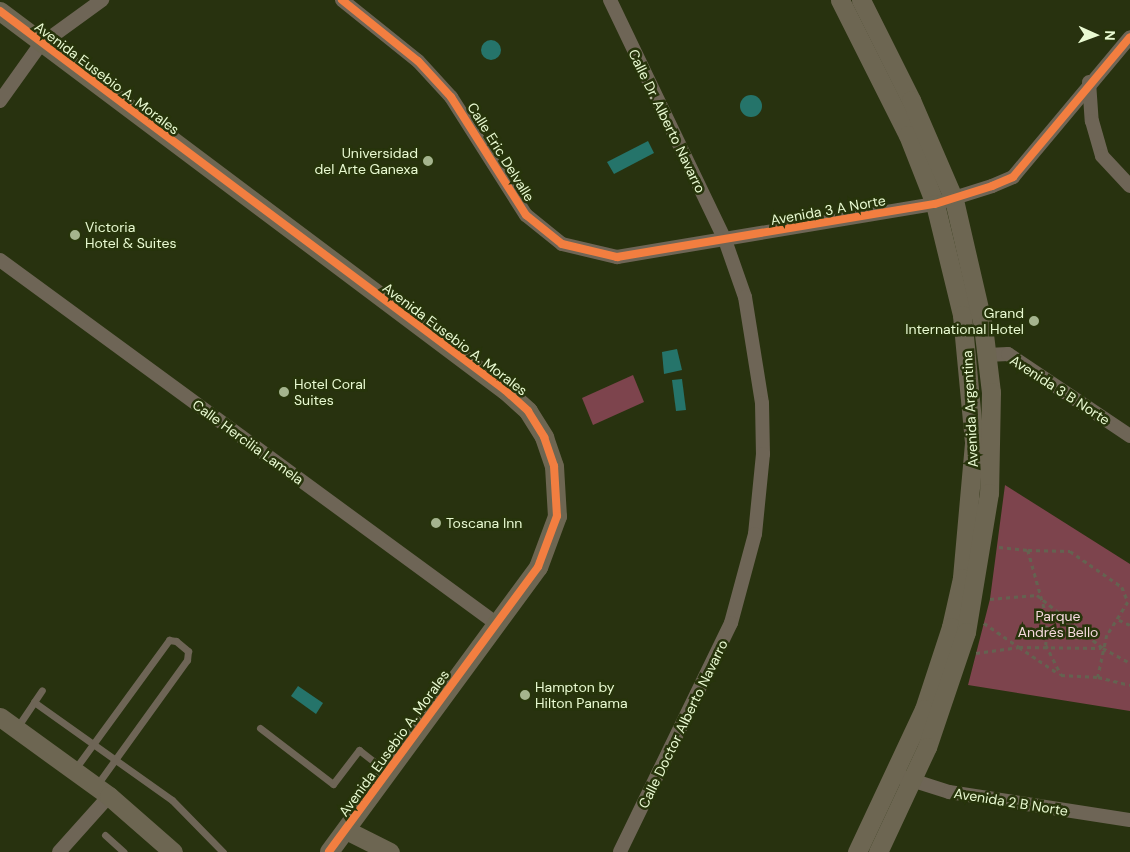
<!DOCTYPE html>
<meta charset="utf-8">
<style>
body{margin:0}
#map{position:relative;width:1130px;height:852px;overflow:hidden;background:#28320f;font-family:"DM Sans",sans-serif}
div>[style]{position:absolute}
.green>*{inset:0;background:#7d444d}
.water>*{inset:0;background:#25746a}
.round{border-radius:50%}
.path>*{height:2.5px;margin-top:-1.25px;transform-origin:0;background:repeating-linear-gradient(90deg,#646250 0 4px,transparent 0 8px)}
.lane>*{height:7px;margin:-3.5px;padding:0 3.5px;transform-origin:3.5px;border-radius:3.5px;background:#6e6556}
.street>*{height:14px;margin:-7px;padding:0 7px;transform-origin:7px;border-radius:7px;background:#6e6556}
.secondary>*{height:19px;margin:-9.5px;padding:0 9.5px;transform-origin:9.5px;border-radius:9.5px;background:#6d6652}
.cycleway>*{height:8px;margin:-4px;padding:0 4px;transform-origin:4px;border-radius:4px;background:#f27e40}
.dots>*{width:14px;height:14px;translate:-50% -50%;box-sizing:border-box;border:2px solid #27340b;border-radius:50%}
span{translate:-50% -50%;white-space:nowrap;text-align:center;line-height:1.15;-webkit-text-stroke:5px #27340b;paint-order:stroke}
.street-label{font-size:14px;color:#e9fad2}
.poi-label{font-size:14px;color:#e9fad2}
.right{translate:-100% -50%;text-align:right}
.left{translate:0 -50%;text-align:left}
.park-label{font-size:14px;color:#f7dadf}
.north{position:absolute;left:1070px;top:10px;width:50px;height:50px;-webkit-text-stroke:4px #27340b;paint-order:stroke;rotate:92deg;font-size:14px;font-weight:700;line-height:20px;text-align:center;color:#e9fad2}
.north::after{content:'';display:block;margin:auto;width:18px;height:22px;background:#e9fad2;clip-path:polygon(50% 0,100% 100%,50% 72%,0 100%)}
</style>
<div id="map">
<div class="green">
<i style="clip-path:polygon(633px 375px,644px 402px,593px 425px,582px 398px)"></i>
<i style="clip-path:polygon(1005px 485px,1130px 564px,1130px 711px,968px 685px,990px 599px)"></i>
</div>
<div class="water">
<i class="round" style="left:481px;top:40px;width:20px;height:20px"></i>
<i class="round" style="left:740px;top:95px;width:22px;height:22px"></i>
<i style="clip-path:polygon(648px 141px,654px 153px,614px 174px,607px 162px)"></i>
<i style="clip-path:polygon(677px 349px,682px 370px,664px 374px,662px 352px)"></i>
<i style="clip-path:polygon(682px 379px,686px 410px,676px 411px,672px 380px)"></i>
<i style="clip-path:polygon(298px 686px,323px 703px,316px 714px,291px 696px)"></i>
</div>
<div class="path">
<i style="left:999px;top:547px;width:29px;rotate:6deg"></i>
<i style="left:1028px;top:550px;width:71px;rotate:74.4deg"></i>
<i style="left:1047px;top:618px;width:27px;rotate:92deg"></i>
<i style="left:1046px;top:645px;width:34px;rotate:63deg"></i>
<i style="left:1061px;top:675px;width:37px;rotate:3deg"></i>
<i style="left:1028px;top:550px;width:42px;rotate:1.4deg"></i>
<i style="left:1070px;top:551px;width:63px;rotate:34.7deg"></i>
<i style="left:1122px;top:587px;width:16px;rotate:68deg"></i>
<i style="left:1128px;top:602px;width:39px;rotate:122deg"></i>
<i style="left:1107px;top:635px;width:43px;rotate:102.1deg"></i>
<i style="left:1098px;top:677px;width:33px;rotate:14deg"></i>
<i style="left:990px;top:599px;width:47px;rotate:-4.9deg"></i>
<i style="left:1037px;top:595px;width:85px;rotate:38.8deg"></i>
<i style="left:1103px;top:648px;width:31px;rotate:29deg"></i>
<i style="left:1119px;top:620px;width:12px;rotate:24deg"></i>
<i style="left:984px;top:623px;width:42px;rotate:34.4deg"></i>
<i style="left:1019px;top:647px;width:82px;rotate:0.7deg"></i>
<i style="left:976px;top:653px;width:43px;rotate:-7.9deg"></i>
<i style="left:1019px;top:647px;width:48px;rotate:34deg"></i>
</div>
<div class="lane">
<i style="left:34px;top:702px;width:14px;rotate:-56deg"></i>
<i style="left:260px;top:728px;width:92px;rotate:37.5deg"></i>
<i style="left:333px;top:784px;width:43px;rotate:-52.6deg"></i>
<i style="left:359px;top:750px;width:36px;rotate:38deg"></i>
<i style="left:16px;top:729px;width:32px;rotate:-56deg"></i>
<i style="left:34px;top:702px;width:169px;rotate:35.4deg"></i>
<i style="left:172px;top:800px;width:73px;rotate:45.6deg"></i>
<i style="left:75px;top:769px;width:160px;rotate:-53.9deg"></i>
<i style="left:169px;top:640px;width:7px;rotate:8deg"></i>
<i style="left:176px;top:641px;width:16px;rotate:40deg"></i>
<i style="left:188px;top:651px;width:9px;rotate:96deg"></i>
<i style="left:187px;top:660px;width:155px;rotate:125.8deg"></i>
<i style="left:105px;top:835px;width:25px;rotate:42deg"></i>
</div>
<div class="street">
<i style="left:342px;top:0;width:97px;rotate:38.8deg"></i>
<i style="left:418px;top:61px;width:49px;rotate:47.5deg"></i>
<i style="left:451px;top:97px;width:140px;rotate:57.6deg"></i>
<i style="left:526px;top:215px;width:46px;rotate:38.9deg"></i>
<i style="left:562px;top:244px;width:57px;rotate:13.3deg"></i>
<i style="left:617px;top:257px;width:322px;rotate:-9.5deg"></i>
<i style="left:935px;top:204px;width:60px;rotate:-17.5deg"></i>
<i style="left:992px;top:186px;width:23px;rotate:-23deg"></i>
<i style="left:1013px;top:177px;width:182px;rotate:-50.1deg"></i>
<i style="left:610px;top:0;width:266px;rotate:64.4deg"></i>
<i style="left:725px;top:240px;width:60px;rotate:70.7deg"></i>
<i style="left:745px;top:297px;width:107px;rotate:80.9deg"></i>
<i style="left:762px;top:403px;width:51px;rotate:88.9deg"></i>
<i style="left:763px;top:454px;width:80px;rotate:95.7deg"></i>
<i style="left:755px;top:534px;width:92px;rotate:105.1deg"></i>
<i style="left:731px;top:623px;width:254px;rotate:115.9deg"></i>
<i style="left:1089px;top:82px;width:39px;rotate:86deg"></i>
<i style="left:1092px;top:121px;width:36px;rotate:74deg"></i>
<i style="left:1102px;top:156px;width:41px;rotate:47deg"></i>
<i style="left:0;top:101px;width:69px;rotate:-54.5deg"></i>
<i style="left:40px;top:45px;width:77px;rotate:-36deg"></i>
<i style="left:0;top:260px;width:616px;rotate:36.22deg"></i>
<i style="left:987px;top:355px;width:21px;rotate:-3deg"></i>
<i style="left:1008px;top:354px;width:147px;rotate:33.9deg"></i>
<i style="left:902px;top:777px;width:49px;rotate:17.7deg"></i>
<i style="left:949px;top:792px;width:183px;rotate:8.8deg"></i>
<i style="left:59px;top:852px;width:75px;rotate:-48.2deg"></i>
</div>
<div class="secondary">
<i style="left:840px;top:0;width:151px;rotate:63.3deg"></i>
<i style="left:908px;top:135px;width:74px;rotate:68.6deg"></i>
<i style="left:935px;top:204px;width:114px;rotate:76.3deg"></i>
<i style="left:962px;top:315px;width:129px;rotate:84.6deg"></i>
<i style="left:974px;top:443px;width:136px;rotate:95.1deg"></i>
<i style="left:962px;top:578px;width:50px;rotate:102.7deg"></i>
<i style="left:951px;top:627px;width:86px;rotate:108.2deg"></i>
<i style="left:924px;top:709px;width:158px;rotate:115.1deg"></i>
<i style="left:861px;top:0;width:112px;rotate:63.4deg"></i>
<i style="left:911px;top:100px;width:109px;rotate:66.7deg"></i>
<i style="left:954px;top:200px;width:129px;rotate:77deg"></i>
<i style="left:983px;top:326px;width:66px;rotate:83.1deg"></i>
<i style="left:991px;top:392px;width:101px;rotate:91.1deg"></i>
<i style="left:989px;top:493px;width:141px;rotate:99.4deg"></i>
<i style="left:966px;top:632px;width:121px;rotate:108.7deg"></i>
<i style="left:927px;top:747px;width:116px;rotate:115deg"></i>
<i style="left:0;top:11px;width:631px;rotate:36.89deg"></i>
<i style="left:505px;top:390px;width:31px;rotate:42deg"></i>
<i style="left:528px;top:411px;width:31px;rotate:58deg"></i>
<i style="left:544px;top:437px;width:31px;rotate:71deg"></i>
<i style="left:554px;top:466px;width:50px;rotate:86.6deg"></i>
<i style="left:557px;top:516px;width:54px;rotate:110.4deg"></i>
<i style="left:538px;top:567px;width:353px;rotate:126.3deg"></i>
<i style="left:0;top:717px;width:135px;rotate:35.9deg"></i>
<i style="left:109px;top:796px;width:85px;rotate:41.2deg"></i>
<i style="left:346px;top:830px;width:49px;rotate:26.6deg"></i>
</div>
<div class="cycleway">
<i style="left:342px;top:0;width:97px;rotate:38.8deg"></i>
<i style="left:418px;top:61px;width:49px;rotate:47.5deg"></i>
<i style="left:451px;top:97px;width:140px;rotate:57.6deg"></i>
<i style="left:526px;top:215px;width:46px;rotate:38.9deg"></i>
<i style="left:562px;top:244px;width:57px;rotate:13.3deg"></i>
<i style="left:617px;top:257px;width:322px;rotate:-9.5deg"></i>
<i style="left:935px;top:204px;width:60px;rotate:-17.5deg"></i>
<i style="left:992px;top:186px;width:23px;rotate:-23deg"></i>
<i style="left:1013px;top:177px;width:182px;rotate:-50.1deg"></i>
<i style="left:0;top:11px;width:631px;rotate:36.89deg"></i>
<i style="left:505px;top:390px;width:31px;rotate:42deg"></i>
<i style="left:528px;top:411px;width:31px;rotate:58deg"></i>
<i style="left:544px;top:437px;width:31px;rotate:71deg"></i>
<i style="left:554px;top:466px;width:50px;rotate:86.6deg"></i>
<i style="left:557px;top:516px;width:54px;rotate:110.4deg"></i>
<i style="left:538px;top:567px;width:353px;rotate:126.3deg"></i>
</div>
<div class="dots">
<i style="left:428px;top:161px;background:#a5b48e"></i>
<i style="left:75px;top:235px;background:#a5b48e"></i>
<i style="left:1034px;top:321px;background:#a5b48e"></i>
<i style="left:284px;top:392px;background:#a5b48e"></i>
<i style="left:436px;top:523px;background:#a5b48e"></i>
<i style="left:525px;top:695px;background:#a5b48e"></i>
</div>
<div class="street-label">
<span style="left:107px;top:78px;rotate:37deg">Avenida Eusebio A. Morales</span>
<span style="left:667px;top:121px;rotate:64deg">Calle Dr. Alberto Navarro</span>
<span style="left:501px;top:152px;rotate:58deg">Calle Eric Delvalle</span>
<span style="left:828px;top:210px;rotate:-10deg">Avenida 3 A Norte</span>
<span style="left:455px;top:339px;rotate:37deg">Avenida Eusebio A. Morales</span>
<span style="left:1060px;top:390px;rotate:33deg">Avenida 3 B Norte</span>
<span style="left:970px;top:409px;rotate:-93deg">Avenida Argentina</span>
<span style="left:248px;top:442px;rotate:36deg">Calle Hercilia Lamela</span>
<span style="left:683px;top:724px;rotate:-64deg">Calle Doctor Alberto Navarro</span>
<span style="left:394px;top:743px;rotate:-54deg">Avenida Eusebio A. Morales</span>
<span style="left:1011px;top:802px;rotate:9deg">Avenida 2 B Norte</span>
</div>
<div class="poi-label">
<span class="right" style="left:418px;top:161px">Universidad<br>del Arte Ganexa</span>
<span class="left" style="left:85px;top:235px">Victoria<br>Hotel &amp; Suites</span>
<span class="right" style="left:1024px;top:321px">Grand<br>International Hotel</span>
<span class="left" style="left:294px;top:392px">Hotel Coral<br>Suites</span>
<span class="left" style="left:446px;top:523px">Toscana Inn</span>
<span class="left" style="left:535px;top:695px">Hampton by<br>Hilton Panama</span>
</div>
<div class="park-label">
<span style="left:1058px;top:624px">Parque<br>Andrés Bello</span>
</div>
<div class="north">N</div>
</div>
